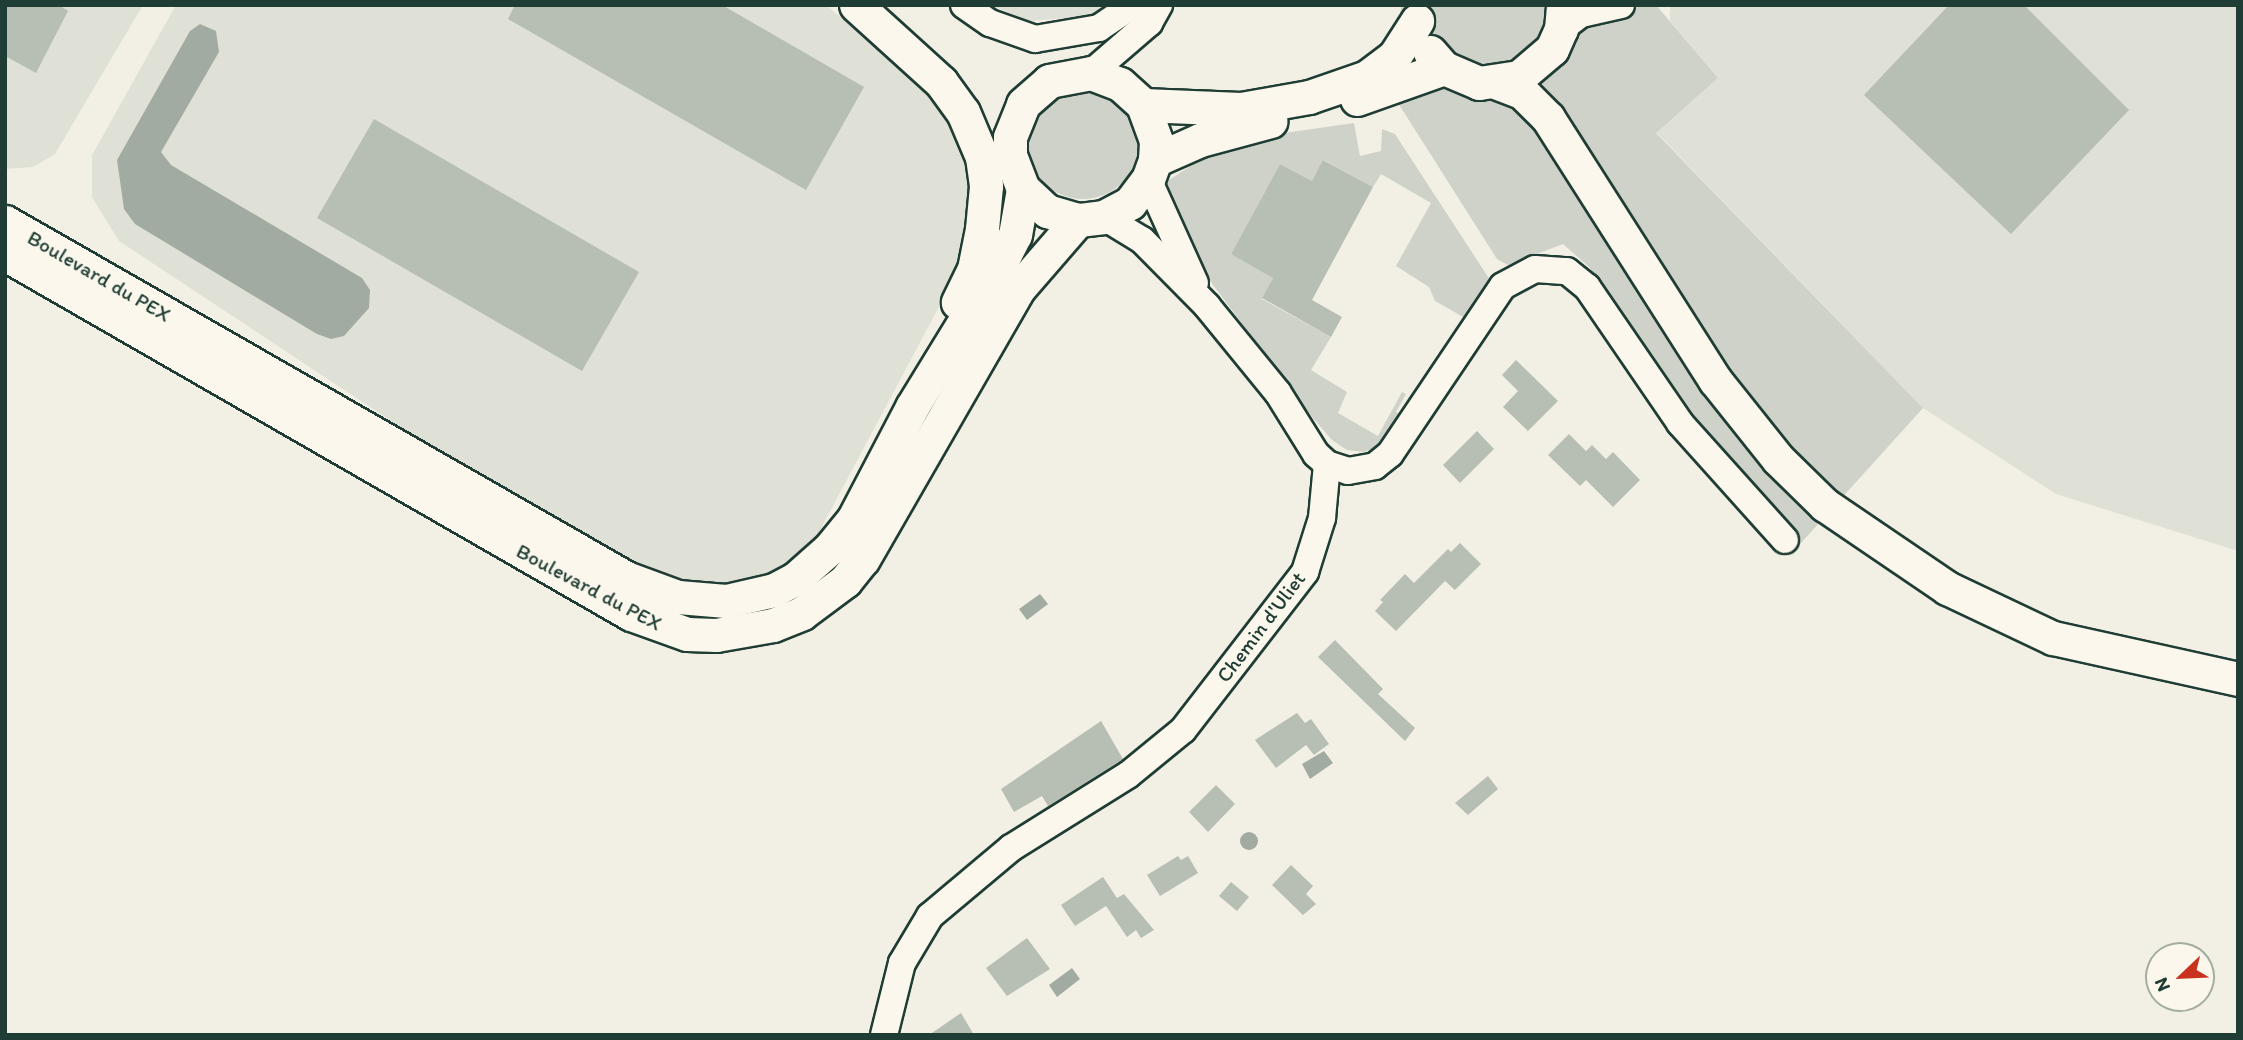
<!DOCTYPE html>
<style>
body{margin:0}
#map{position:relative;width:2243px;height:1040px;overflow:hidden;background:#f2f0e5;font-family:Itim,sans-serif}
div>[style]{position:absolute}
.built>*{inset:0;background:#e0e1d6}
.green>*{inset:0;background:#cfd2c8}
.round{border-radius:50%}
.water>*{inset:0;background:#a2aba1}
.building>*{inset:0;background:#b7beb3}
.roads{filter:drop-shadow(2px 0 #1f3d34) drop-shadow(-2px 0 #1f3d34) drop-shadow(0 2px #1f3d34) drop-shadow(0 -2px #1f3d34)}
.minor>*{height:26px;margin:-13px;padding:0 13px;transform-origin:13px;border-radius:13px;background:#fbf7ec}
.major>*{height:33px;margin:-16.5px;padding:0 16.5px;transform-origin:16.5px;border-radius:16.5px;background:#fbf7ec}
span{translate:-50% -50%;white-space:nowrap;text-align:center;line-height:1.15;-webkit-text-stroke:6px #fbf7ec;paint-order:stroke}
.street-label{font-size:21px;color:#1f3d34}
.frame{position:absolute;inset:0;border:7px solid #1f3d34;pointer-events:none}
.north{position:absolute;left:2145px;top:942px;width:70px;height:70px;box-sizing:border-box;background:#fbf7ec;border:2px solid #a3ada2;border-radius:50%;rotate:247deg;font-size:19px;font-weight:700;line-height:28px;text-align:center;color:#1f3d34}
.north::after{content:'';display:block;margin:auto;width:24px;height:32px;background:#c8321e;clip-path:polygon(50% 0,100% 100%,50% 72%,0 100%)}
</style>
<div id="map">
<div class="built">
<i style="clip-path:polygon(5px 5px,143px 5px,55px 154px,33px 167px,5px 169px)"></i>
<i style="clip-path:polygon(176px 5px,826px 5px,937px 99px,960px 142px,973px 200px,957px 273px,817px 536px,791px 561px,764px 575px,722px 584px,684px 581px,630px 560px,441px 454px,119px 241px,92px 197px,92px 155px)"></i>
<i style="clip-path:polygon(990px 5px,1104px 5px,1092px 16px,1029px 21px)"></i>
<i style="clip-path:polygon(1670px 5px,2238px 5px,2238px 551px,2056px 494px,1923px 408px,1656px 132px,1718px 78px,1670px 21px)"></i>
</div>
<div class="green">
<i style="clip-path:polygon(1402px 5px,1656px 5px,1718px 78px,1656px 133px,1923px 408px,1792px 553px,1683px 413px,1589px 267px,1563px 244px,1508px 265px,1497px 259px,1372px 62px,1394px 39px)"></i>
<i class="round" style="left:1028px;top:89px;width:110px;height:110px"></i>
<i style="clip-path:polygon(1354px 123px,1360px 156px,1381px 151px,1382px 129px,1395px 134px,1490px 280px,1465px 318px,1435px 301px,1429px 287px,1396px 266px,1431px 203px,1381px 174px,1373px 187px,1324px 160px,1312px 181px,1280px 164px,1231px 254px,1275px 274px,1262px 299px,1331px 337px,1311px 370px,1347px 392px,1338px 413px,1378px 436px,1402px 392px,1406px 394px,1396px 412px,1403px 416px,1382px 445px,1364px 452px,1347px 450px,1332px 440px,1313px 418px,1195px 261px,1164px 194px,1166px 182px,1215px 150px,1270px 135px)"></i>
</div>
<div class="water">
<i style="clip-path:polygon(200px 24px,216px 31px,219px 52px,161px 152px,171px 165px,362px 278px,370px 290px,369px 308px,344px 336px,331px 339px,317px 334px,135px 224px,124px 209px,117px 160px,190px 31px)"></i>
<i style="clip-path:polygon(1040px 594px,1048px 604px,1027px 620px,1019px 609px)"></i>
<i style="clip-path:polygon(1324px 751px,1333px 763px,1310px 779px,1302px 764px)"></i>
<i class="round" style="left:1240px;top:832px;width:18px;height:18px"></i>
<i style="clip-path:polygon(1072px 968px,1080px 979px,1057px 997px,1049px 985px)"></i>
</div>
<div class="building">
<i style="clip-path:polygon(5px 5px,59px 5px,68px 11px,36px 73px,5px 56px)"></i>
<i style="clip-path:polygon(515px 5px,722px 5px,864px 87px,806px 190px,508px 19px)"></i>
<i style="clip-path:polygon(1949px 5px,2024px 5px,2129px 110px,2011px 234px,1864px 95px)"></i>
<i style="clip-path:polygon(374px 119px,639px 272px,582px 371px,317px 218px)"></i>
<i style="clip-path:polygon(1323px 160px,1373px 187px,1312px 300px,1342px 317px,1331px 337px,1262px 298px,1273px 278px,1231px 254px,1280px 164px,1312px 181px)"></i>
<i style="clip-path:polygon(1516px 360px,1558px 401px,1528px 431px,1503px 407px,1518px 391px,1502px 375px)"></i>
<i style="clip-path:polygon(1477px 431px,1494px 449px,1460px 483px,1443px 465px)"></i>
<i style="clip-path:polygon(1569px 434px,1586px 451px,1592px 445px,1606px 459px,1613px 452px,1640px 480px,1613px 507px,1586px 480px,1580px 486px,1548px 455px)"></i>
<i style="clip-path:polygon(1460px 543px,1481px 564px,1455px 590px,1445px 581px,1396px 631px,1375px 611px,1383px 602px,1380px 600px,1405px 574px,1414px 583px,1448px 549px,1451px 552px)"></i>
<i style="clip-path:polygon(1335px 640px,1383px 689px,1378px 694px,1415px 728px,1405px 741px,1318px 657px)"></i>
<i style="clip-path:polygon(1297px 713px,1305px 723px,1311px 719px,1329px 744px,1314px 755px,1306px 745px,1276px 768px,1255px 740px)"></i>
<i style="clip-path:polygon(1101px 721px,1123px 759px,1048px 806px,1042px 796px,1014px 812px,1001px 789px)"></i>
<i style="clip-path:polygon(1488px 776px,1498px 789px,1468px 815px,1455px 803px)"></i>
<i style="clip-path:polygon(1216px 785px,1235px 804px,1208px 832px,1189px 812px)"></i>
<i style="clip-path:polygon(1178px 856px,1181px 860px,1188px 856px,1198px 873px,1160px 896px,1147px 875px)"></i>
<i style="clip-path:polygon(1291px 865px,1313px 886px,1306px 894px,1316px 904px,1303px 915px,1272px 885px)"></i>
<i style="clip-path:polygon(1103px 877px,1117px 898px,1124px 894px,1154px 930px,1141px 938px,1136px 930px,1127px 937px,1106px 906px,1075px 926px,1061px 905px)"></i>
<i style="clip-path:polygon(1231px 882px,1249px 897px,1237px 911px,1219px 896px)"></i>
<i style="clip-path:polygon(1027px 938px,1050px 969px,1007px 996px,986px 968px)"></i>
<i style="clip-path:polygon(961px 1013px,974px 1035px,929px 1035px)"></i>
</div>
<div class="roads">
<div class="minor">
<i style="left:964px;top:5px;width:32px;rotate:35deg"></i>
<i style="left:990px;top:23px;width:48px;rotate:19.6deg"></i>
<i style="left:1035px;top:39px;width:65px;rotate:-9.8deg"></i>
<i style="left:1099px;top:28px;width:41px;rotate:-34.1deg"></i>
<i style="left:1561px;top:29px;width:25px;rotate:-37deg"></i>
<i style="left:1581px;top:14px;width:41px;rotate:-12.7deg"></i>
<i style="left:1091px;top:73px;width:77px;rotate:-40.8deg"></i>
<i style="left:1149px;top:23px;width:21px;rotate:-61deg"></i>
<i style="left:1148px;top:179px;width:114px;rotate:65.7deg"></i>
<i style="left:1104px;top:217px;width:44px;rotate:31.2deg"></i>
<i style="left:1142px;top:240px;width:93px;rotate:45.4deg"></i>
<i style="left:1207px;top:306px;width:112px;rotate:50.8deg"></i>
<i style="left:1278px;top:393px;width:72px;rotate:58.1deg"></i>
<i style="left:1316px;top:454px;width:15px;rotate:42deg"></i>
<i style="left:1327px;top:464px;width:22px;rotate:18deg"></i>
<i style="left:1348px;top:471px;width:27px;rotate:-10deg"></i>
<i style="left:1375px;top:466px;width:19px;rotate:-39deg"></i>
<i style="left:1390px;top:454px;width:202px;rotate:-56.1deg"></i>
<i style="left:1503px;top:286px;width:36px;rotate:-28deg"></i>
<i style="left:1535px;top:269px;width:32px;rotate:4deg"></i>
<i style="left:1567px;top:271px;width:26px;rotate:39deg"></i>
<i style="left:1587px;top:287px;width:165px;rotate:55.6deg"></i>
<i style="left:1680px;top:423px;width:157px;rotate:48.1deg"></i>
<i style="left:884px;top:1035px;width:74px;rotate:-76deg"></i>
<i style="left:902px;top:963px;width:55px;rotate:-59.2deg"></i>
<i style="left:930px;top:916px;width:106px;rotate:-40deg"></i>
<i style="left:1011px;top:848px;width:138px;rotate:-32deg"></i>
<i style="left:1128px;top:775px;width:71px;rotate:-39.3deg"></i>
<i style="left:1183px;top:730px;width:200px;rotate:-52.3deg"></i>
<i style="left:1305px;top:572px;width:57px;rotate:-72.5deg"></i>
<i style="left:1322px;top:518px;width:54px;rotate:-84.7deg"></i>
</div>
<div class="major">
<i style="left:856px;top:5px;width:115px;rotate:42.2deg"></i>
<i style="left:941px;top:82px;width:37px;rotate:54deg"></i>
<i style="left:963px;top:112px;width:49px;rotate:67.1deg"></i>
<i style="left:982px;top:157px;width:29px;rotate:82deg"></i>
<i style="left:986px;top:186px;width:43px;rotate:95.3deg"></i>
<i style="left:982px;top:229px;width:41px;rotate:101.3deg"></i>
<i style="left:974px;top:269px;width:37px;rotate:116deg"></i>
<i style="left:1430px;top:52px;width:21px;rotate:49deg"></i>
<i style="left:1444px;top:68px;width:38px;rotate:23deg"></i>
<i style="left:1479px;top:83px;width:40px;rotate:-8.5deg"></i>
<i style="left:1519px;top:77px;width:43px;rotate:-40.3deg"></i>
<i style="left:1552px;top:49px;width:22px;rotate:-66deg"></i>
<i style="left:1561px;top:29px;width:24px;rotate:-85deg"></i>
<i style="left:1498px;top:83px;width:26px;rotate:21deg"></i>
<i style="left:1522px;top:92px;width:37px;rotate:45deg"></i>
<i style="left:1548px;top:118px;width:311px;rotate:57.5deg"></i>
<i style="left:1715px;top:380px;width:101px;rotate:51.4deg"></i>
<i style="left:1778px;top:459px;width:66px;rotate:44.4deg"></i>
<i style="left:1825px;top:505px;width:148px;rotate:34.2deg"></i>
<i style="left:1947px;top:588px;width:117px;rotate:25.3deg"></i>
<i style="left:2053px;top:638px;width:189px;rotate:12.5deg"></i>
<i style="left:1357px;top:99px;width:92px;rotate:-19.6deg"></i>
<i style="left:1143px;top:105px;width:38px;rotate:70deg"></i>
<i style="left:1156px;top:141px;width:19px;rotate:93deg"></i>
<i style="left:1155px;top:160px;width:20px;rotate:110deg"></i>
<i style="left:1148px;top:179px;width:30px;rotate:127deg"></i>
<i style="left:1130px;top:203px;width:30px;rotate:152deg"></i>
<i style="left:1104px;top:217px;width:26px;rotate:173deg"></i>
<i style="left:1078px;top:220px;width:32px;rotate:-164deg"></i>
<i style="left:1047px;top:211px;width:33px;rotate:-137deg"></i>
<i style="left:1023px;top:189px;width:36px;rotate:-111deg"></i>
<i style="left:1010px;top:155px;width:18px;rotate:-90deg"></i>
<i style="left:1010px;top:137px;width:35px;rotate:-68deg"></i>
<i style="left:1023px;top:104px;width:35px;rotate:-41deg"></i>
<i style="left:1049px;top:81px;width:43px;rotate:-10.8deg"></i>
<i style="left:1091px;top:73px;width:31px;rotate:21deg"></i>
<i style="left:1120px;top:84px;width:31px;rotate:42deg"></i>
<i style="left:1143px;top:105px;width:98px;rotate:2.3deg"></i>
<i style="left:1241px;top:109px;width:69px;rotate:-10deg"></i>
<i style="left:1309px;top:97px;width:61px;rotate:-19deg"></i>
<i style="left:1367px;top:77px;width:34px;rotate:-37deg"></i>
<i style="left:1394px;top:57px;width:43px;rotate:-57.4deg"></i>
<i style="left:1155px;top:160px;width:49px;rotate:-24deg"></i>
<i style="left:1200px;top:140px;width:73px;rotate:-15deg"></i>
<i style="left:5px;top:222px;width:716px;rotate:29.82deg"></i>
<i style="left:626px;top:578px;width:55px;rotate:20.1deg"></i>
<i style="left:678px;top:597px;width:48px;rotate:4.8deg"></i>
<i style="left:726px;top:601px;width:49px;rotate:-12.9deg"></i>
<i style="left:774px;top:590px;width:24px;rotate:-28deg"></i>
<i style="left:795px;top:579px;width:47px;rotate:-41.5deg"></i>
<i style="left:830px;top:548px;width:36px;rotate:-51deg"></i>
<i style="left:853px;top:520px;width:127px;rotate:-62.4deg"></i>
<i style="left:912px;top:407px;width:170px;rotate:-58.5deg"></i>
<i style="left:1001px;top:262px;width:30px;rotate:-63deg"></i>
<i style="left:1015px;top:235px;width:47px;rotate:-80.1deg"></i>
<i style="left:5px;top:254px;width:722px;rotate:29.9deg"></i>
<i style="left:631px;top:614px;width:59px;rotate:19.7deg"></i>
<i style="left:687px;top:634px;width:29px;rotate:2deg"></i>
<i style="left:716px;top:635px;width:58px;rotate:-10deg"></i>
<i style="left:773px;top:625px;width:31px;rotate:-22deg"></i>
<i style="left:802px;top:613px;width:54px;rotate:-36.7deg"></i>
<i style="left:845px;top:581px;width:28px;rotate:-51deg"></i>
<i style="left:863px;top:559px;width:313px;rotate:-60.1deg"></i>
<i style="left:1019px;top:288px;width:90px;rotate:-49.1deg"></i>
</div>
</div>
<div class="street-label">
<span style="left:99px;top:276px;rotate:30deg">Boulevard du PEX</span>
<span style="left:589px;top:587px;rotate:28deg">Boulevard du PEX</span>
<span style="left:1261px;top:627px;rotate:-53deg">Chemin d'Uliet</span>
</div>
<div class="frame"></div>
<div class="north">N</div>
</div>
